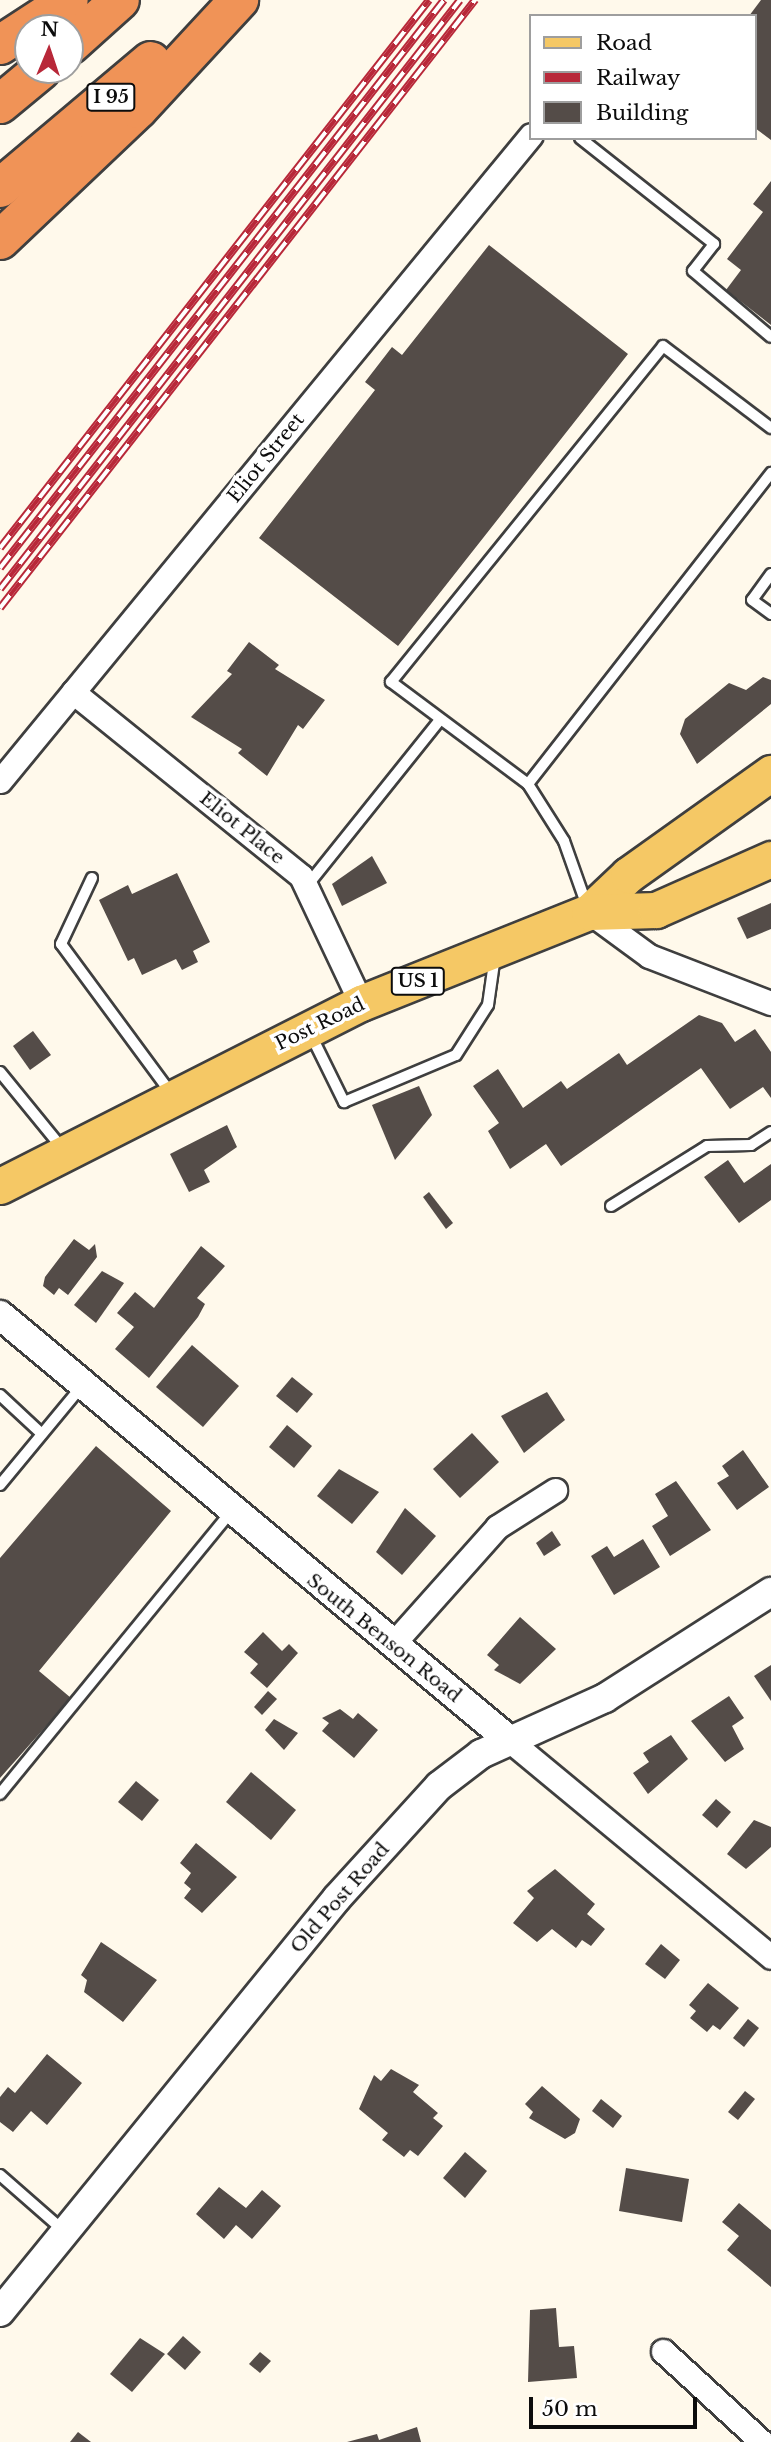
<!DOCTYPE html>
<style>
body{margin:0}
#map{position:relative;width:771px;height:2442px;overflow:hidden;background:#fff9eb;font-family:"Libre Baskerville",serif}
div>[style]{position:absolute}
.building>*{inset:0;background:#544c48}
.roads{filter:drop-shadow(2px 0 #3f3f3f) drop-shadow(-2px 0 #3f3f3f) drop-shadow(0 2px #3f3f3f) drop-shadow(0 -2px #3f3f3f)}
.service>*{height:10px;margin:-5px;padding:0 5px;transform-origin:5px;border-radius:5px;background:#fff}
.minor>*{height:23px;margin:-11.5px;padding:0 11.5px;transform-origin:11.5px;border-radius:11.5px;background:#fff}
.tertiary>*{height:28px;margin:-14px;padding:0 14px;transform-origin:14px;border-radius:14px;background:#fff}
.primary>*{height:35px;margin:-17.5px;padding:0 17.5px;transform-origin:17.5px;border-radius:17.5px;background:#f5c865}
.motorway>*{height:38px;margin:-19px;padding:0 19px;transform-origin:19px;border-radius:19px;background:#f09357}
.rail>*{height:8px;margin-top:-4px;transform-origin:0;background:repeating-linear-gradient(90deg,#fff 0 16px,#b82839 0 32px);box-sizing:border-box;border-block:2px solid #b82839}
span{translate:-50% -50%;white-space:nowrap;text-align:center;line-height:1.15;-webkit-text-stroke:7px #fff;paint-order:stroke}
.shield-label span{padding:2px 5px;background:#fff;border:2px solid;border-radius:5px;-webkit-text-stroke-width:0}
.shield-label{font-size:18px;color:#0c0c0c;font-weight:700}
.street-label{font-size:19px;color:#0c0c0c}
.legend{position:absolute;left:529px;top:14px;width:228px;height:126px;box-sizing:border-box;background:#fff;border:2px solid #9e9e9e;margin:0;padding:9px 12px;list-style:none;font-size:21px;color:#0c0c0c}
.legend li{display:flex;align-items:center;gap:14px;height:35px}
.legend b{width:35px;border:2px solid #9e9e9e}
.north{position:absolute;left:14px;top:14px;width:70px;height:70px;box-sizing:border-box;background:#fff;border:2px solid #9e9e9e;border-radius:50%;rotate:2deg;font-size:19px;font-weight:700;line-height:28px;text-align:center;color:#0c0c0c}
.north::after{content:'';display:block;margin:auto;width:24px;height:32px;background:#b82839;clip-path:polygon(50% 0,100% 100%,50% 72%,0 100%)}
.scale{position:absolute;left:529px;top:2397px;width:168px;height:32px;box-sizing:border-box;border:4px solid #0c0c0c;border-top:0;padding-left:9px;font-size:21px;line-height:24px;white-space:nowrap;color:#0c0c0c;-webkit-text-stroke:5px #fff;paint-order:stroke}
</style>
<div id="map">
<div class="building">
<i style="clip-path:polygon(761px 0,771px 0,771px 140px,755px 128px,755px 16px,749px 16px)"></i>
<i style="clip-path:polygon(771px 181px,771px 325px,726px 290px,741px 270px,727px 259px,763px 212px,753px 204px)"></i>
<i style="clip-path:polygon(489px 245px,628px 354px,398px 646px,259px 538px,375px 390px,365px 382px,392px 347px,402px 355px)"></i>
<i style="clip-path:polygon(249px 642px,279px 665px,275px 669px,325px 700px,303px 729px,298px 725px,267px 776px,238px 753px,242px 749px,191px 717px,232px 674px,227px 671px)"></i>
<i style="clip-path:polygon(763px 677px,771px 680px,771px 704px,697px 764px,680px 734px,685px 719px,729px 683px,746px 690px)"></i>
<i style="clip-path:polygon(372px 856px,387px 883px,342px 906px,332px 884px)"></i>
<i style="clip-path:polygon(177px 873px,210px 942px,193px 951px,198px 962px,182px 970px,176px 959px,142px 975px,134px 958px,128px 961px,99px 900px,128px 885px,132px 894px)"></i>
<i style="clip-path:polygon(771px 903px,771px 929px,747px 939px,737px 918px)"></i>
<i style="clip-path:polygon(699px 1015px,722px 1023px,735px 1042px,755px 1029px,771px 1052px,771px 1098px,763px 1087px,730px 1109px,701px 1068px,561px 1166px,546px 1144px,510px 1169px,488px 1131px,499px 1123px,473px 1086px,498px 1069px,523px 1108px,561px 1081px,567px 1089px,619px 1053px,627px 1065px)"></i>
<i style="clip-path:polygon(33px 1031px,51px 1055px,30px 1070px,13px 1046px)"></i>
<i style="clip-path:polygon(419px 1086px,432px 1115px,395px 1160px,372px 1105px)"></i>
<i style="clip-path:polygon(227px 1125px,237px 1147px,204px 1170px,210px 1182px,189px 1192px,170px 1154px)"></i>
<i style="clip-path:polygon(728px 1160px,744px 1183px,771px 1164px,771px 1200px,739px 1223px,704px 1177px)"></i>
<i style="clip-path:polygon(429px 1192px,453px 1223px,446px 1229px,423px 1197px)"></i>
<i style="clip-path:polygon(74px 1239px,89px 1250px,95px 1244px,97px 1257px,68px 1295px,59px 1288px,54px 1295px,43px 1286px,45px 1277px)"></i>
<i style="clip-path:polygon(201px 1246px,225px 1266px,197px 1298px,205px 1304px,198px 1317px,149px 1378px,115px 1349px,134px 1327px,117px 1313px,135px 1292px,154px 1308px)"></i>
<i style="clip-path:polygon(102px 1271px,124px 1283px,96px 1323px,74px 1305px)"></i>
<i style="clip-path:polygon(192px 1345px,239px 1386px,203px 1427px,156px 1387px)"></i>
<i style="clip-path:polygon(292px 1377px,313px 1394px,297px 1413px,276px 1396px)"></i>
<i style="clip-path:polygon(547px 1392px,565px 1420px,524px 1453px,501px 1416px)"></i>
<i style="clip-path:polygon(287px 1425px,312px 1446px,294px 1468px,269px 1447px)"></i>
<i style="clip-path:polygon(472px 1433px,499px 1462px,460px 1498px,433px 1469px)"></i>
<i style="clip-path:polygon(96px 1446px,171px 1511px,39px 1671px,71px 1698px,0 1778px,0 1558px)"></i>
<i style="clip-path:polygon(743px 1450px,769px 1487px,737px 1510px,717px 1483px,729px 1476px,722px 1466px)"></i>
<i style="clip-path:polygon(339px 1469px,379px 1492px,352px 1524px,317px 1496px)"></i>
<i style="clip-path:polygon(676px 1481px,711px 1530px,670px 1556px,652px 1526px,668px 1516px,655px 1494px)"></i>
<i style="clip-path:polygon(405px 1508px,436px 1536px,402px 1575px,376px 1552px)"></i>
<i style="clip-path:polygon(552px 1531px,561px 1545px,544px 1556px,536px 1543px)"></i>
<i style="clip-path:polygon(643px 1539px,660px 1567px,614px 1595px,591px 1556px,607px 1546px,614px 1557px)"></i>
<i style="clip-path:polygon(520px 1617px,556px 1649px,520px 1684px,494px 1670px,499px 1665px,487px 1655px)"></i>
<i style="clip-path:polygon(263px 1632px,282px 1651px,289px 1644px,298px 1653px,267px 1688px,250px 1673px,258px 1664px,244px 1652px)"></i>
<i style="clip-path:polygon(771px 1665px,771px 1701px,754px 1676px)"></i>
<i style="clip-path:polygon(268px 1691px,277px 1699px,262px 1715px,254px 1707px)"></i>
<i style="clip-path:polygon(729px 1696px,744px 1718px,732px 1726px,744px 1749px,725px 1762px,691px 1721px)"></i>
<i style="clip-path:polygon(340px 1709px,353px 1719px,358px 1713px,378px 1730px,354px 1758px,322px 1731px,329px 1723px,322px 1718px)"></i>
<i style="clip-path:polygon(274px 1719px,298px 1733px,284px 1750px,265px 1730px)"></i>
<i style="clip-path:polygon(671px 1735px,688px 1759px,648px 1794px,633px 1773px,649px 1762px,643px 1753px)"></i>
<i style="clip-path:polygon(251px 1772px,296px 1810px,271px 1840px,226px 1802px)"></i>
<i style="clip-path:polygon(136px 1781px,159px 1800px,142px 1821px,118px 1802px)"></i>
<i style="clip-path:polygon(716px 1799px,731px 1812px,717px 1828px,702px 1815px)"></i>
<i style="clip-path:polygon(754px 1820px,771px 1827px,771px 1847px,746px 1869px,727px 1854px)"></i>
<i style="clip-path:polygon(196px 1843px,237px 1877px,202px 1913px,184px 1898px,191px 1889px,184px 1883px,191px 1873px,180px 1863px)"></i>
<i style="clip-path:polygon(555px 1869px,595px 1904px,587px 1914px,605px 1929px,591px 1946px,582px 1940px,576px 1948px,552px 1929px,537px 1942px,513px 1923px,534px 1898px,527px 1891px)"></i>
<i style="clip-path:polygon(101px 1942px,157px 1980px,123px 2022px,84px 1992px,87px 1980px,81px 1975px)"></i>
<i style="clip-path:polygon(661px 1944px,680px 1960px,665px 1979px,645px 1964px)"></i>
<i style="clip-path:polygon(708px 1983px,739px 2008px,720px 2030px,713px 2025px,707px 2032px,690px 2018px,696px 2011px,689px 2005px)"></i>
<i style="clip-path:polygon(748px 2019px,759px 2028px,744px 2047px,733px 2038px)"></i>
<i style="clip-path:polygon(47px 2054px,82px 2083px,47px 2125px,31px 2111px,13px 2132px,0 2122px,0 2097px,8px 2087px,15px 2093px)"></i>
<i style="clip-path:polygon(391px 2069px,419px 2085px,413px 2092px,438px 2113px,433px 2118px,443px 2126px,418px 2156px,410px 2150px,404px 2157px,382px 2140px,388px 2133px,359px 2109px,374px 2075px,381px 2081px)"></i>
<i style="clip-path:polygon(542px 2086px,580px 2119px,575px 2133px,565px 2139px,529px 2118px,533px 2112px,525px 2104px)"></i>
<i style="clip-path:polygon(745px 2091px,755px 2099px,738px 2120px,728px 2112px)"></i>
<i style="clip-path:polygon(601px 2099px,622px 2116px,613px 2128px,592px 2111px)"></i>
<i style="clip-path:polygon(465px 2152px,487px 2171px,465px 2198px,443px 2178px)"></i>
<i style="clip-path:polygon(626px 2168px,689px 2179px,682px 2222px,619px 2211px)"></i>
<i style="clip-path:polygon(219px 2187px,246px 2208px,262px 2190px,281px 2206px,252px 2239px,236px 2225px,224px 2239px,196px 2214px)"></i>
<i style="clip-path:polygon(739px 2203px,771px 2230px,771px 2287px,727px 2250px,739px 2236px,722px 2222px)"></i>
<i style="clip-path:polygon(556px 2308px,559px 2347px,574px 2346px,577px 2378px,528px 2382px,530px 2310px)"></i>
<i style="clip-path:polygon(183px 2336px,201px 2352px,185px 2370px,167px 2354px)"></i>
<i style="clip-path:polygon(140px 2338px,165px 2354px,132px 2392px,110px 2374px)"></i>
<i style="clip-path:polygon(260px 2352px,271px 2361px,260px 2373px,249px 2364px)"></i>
<i style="clip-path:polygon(417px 2427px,421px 2442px,347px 2442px,377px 2434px,379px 2440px)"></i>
<i style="clip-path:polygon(78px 2432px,91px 2442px,70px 2442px)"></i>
</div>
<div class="roads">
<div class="service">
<i style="left:580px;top:138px;width:171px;rotate:38.3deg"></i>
<i style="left:714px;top:244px;width:34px;rotate:128deg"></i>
<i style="left:693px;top:271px;width:102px;rotate:40.2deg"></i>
<i style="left:771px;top:574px;width:32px;rotate:126deg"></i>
<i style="left:752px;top:600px;width:24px;rotate:36deg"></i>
<i style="left:528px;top:784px;width:395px;rotate:-52deg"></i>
<i style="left:92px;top:878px;width:73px;rotate:115.2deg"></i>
<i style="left:61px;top:944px;width:185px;rotate:53.6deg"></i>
<i style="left:306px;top:887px;width:211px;rotate:-51.3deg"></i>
<i style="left:587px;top:906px;width:69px;rotate:-109.5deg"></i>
<i style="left:564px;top:841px;width:67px;rotate:-122.3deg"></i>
<i style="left:528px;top:784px;width:171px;rotate:-143.3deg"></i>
<i style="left:391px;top:682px;width:432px;rotate:-51deg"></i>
<i style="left:663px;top:346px;width:136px;rotate:37.2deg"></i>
<i style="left:311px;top:1035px;width:75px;rotate:63.8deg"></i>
<i style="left:344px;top:1102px;width:121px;rotate:-22.8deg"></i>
<i style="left:456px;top:1055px;width:59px;rotate:-57.4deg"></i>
<i style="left:488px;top:1005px;width:49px;rotate:-81.9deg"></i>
<i style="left:0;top:1072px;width:98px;rotate:50.8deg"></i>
<i style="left:611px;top:1206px;width:113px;rotate:-32deg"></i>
<i style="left:707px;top:1146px;width:44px;rotate:-1.3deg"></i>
<i style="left:751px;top:1145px;width:24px;rotate:-33deg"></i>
<i style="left:0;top:1395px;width:57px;rotate:42.9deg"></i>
<i style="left:0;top:1485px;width:129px;rotate:-50.4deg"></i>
<i style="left:0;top:1794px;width:365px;rotate:-50.7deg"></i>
<i style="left:0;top:2175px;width:85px;rotate:41.2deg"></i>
</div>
<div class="minor">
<i style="left:73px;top:692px;width:293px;rotate:38.9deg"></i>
<i style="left:301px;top:876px;width:140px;rotate:64.7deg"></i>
<i style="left:0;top:781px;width:836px;rotate:-50.58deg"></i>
<i style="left:589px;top:912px;width:74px;rotate:36.3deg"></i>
<i style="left:649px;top:956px;width:131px;rotate:21.1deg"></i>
<i style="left:392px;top:1645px;width:158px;rotate:-48.3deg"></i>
<i style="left:497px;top:1527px;width:69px;rotate:-32.5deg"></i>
<i style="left:509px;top:1740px;width:340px;rotate:39.6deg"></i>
<i style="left:663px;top:2351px;width:134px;rotate:42.6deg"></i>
</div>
<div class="tertiary">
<i style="left:0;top:1315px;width:663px;rotate:39.86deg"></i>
<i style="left:0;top:2312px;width:534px;rotate:-50.85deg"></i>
<i style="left:337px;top:1898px;width:151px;rotate:-47.7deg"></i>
<i style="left:439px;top:1786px;width:53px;rotate:-37.3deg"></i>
<i style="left:481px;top:1754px;width:136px;rotate:-24.3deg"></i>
<i style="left:605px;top:1698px;width:197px;rotate:-32.6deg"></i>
</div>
<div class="primary">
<i style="left:589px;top:912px;width:54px;rotate:-43.5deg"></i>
<i style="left:628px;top:875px;width:176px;rotate:-35.5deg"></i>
<i style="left:0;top:1186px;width:405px;rotate:-26.9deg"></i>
<i style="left:361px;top:1003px;width:245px;rotate:-21.8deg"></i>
<i style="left:589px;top:912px;width:67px;rotate:-1.7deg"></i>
<i style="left:656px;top:910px;width:126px;rotate:-23.9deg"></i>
</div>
<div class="motorway">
<i style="left:0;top:45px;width:82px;rotate:-33.1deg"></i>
<i style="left:70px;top:45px;width:67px;rotate:-42deg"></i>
<i style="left:0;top:104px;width:53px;rotate:-39.7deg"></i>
<i style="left:0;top:188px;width:197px;rotate:-40.1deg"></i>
<i style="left:0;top:240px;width:190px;rotate:-43.5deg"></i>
<i style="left:138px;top:109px;width:149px;rotate:-47.2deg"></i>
</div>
</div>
<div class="rail">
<i style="left:0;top:548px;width:696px;rotate:-51.94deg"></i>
<i style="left:0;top:568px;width:721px;rotate:-51.99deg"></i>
<i style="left:0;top:589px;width:747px;rotate:-52.01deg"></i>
<i style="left:0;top:608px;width:772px;rotate:-52deg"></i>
</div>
<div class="shield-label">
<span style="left:111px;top:97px">I 95</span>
<span style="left:418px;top:981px">US 1</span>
</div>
<div class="street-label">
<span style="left:266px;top:458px;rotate:-51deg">Eliot Street</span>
<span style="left:242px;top:828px;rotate:39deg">Eliot Place</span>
<span style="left:320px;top:1024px;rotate:-26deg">Post Road</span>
<span style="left:384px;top:1638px;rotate:39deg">South Benson Road</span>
<span style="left:340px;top:1898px;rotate:-49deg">Old Post Road</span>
</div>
<ul class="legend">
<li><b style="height:9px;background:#f5c865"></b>Road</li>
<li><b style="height:9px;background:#b82839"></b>Railway</li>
<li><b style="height:19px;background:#544c48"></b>Building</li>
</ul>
<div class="north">N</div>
<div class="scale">50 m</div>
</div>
